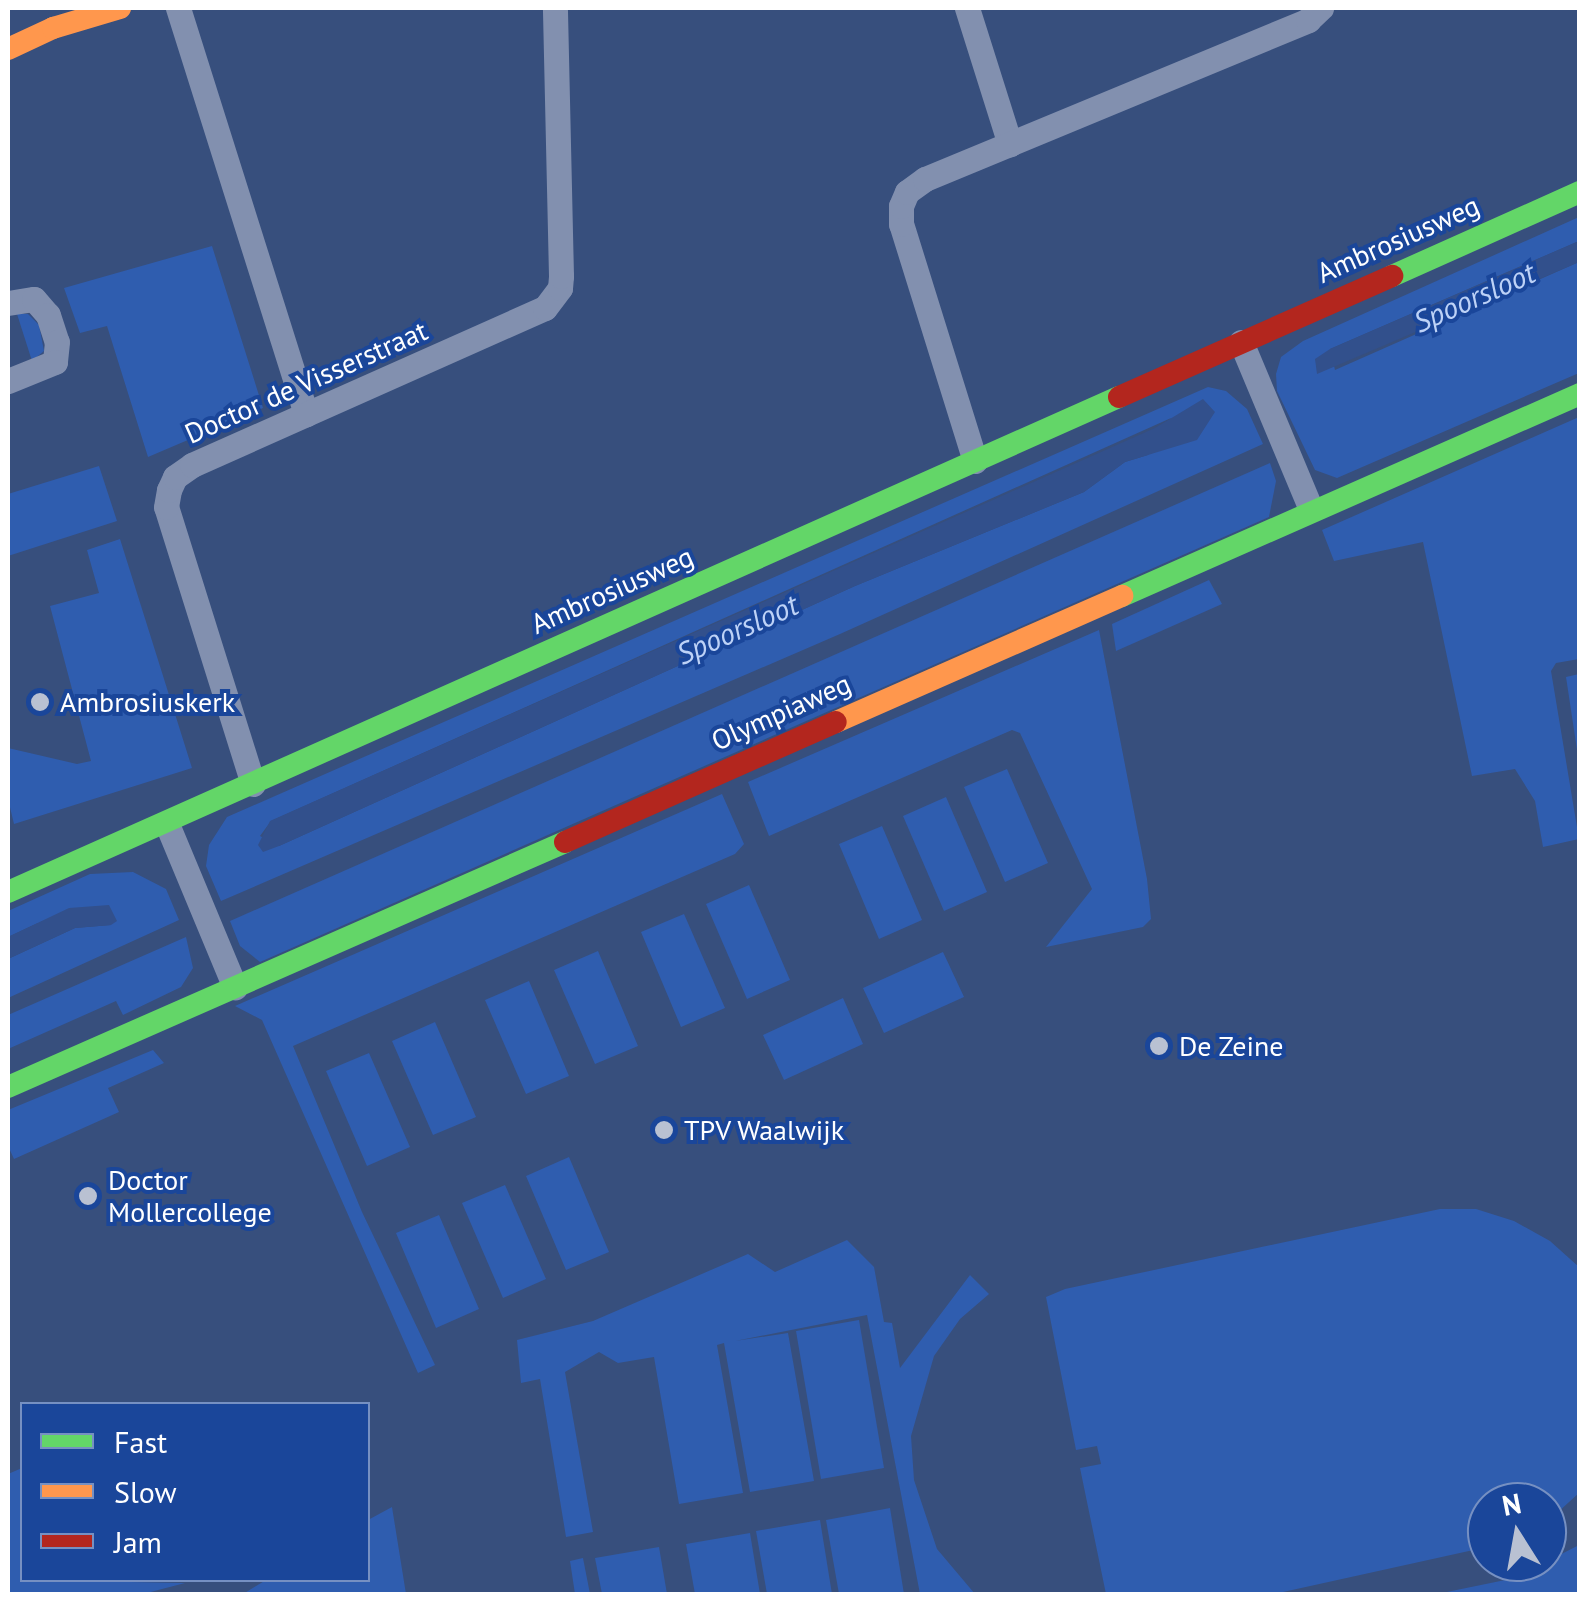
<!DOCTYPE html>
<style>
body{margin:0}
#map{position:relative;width:1587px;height:1602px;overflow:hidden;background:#374f7d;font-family:"PT Sans",sans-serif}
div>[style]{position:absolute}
.green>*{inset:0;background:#2f5daf}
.water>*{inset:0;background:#32508c}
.street>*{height:25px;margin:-12.5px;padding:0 12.5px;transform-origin:12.5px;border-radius:12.5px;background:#8290af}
.fast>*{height:22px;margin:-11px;padding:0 11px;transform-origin:11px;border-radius:11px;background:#63d668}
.slow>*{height:22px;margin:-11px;padding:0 11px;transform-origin:11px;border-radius:11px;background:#ff974d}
.jam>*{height:22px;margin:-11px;padding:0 11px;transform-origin:11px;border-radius:11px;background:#b3261e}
.dots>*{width:28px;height:28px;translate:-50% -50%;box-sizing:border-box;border:5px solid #1a469a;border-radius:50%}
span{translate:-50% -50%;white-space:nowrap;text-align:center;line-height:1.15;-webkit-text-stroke:8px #1a469a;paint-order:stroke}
.street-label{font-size:28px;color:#fff}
.poi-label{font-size:28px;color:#fff}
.left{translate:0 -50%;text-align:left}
.water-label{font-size:30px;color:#bdd2f7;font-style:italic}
.frame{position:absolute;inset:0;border:10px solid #fff;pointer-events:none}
.legend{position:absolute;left:20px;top:1402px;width:350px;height:180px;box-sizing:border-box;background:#1a469a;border:2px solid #7690c2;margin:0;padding:12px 18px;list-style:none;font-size:30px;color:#fff}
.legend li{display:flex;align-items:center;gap:20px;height:50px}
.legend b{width:50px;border:2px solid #7690c2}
.north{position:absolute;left:1467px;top:1482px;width:100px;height:100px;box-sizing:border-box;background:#1a469a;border:2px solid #7690c2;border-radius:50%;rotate:349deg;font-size:28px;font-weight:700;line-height:40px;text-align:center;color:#fff}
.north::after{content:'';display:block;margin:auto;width:35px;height:45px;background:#b9c1d2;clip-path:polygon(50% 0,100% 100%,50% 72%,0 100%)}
</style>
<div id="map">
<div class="green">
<i style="clip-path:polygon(1579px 217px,1579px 241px,1330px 349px,1335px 370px,1579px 262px,1579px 373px,1337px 478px,1315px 470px,1277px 391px,1276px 374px,1281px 357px,1303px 341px)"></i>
<i style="clip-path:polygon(212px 246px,263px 408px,148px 457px,107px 326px,80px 333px,64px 288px)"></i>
<i style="clip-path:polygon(17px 314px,28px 314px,39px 325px,44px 351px,32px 361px)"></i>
<i style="clip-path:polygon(evenodd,1208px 387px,1226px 391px,1247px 409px,1263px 444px,840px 634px,221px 901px,206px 866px,209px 845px,227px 817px,1208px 387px,1171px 418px,1148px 455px,1125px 462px,1084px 492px,855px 586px,279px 846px,260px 836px,271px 821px,1171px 418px)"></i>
<i style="clip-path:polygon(1579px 417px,1579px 659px,1556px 663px,1551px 671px,1579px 839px,1543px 847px,1535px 801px,1515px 769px,1472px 776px,1423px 542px,1334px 561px,1322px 530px)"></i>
<i style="clip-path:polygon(1270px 463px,1276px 481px,1269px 517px,260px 962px,240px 946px,230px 921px)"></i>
<i style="clip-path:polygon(99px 466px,117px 521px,8px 556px,8px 494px)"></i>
<i style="clip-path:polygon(120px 539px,192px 768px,14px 824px,8px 799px,8px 748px,77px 764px,91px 761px,50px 606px,99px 593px,87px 550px)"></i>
<i style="clip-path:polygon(1209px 580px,1222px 604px,1116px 651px,1112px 624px)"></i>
<i style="clip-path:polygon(1099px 630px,1147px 879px,1151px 919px,1143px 927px,1046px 947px,1092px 889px,1020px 733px,1012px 730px,769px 836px,748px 782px)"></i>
<i style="clip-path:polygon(1579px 674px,1580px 674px,1579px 763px,1566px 677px)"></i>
<i style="clip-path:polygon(1007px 769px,1048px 863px,1005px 882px,964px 787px)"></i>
<i style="clip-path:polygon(722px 794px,744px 844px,735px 854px,293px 1046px,362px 1212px,435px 1365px,418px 1373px,262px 1020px,235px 1006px)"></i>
<i style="clip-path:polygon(946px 797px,987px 892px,944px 911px,903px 816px)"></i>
<i style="clip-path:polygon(882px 826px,922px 920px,879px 939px,839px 844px)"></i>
<i style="clip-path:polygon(133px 872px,166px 889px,179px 920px,8px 998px,8px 959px,75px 928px,111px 925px,38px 923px,8px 937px,8px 911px,90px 874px)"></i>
<i style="clip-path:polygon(749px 885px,790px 980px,747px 999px,706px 904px)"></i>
<i style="clip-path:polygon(684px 914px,725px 1008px,681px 1027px,641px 932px)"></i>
<i style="clip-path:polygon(186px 937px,193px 968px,181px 987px,123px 1015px,116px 1001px,8px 1049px,8px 1015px)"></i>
<i style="clip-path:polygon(598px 951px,638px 1046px,595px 1064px,554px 970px)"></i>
<i style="clip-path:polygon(943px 952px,964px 997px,884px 1033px,863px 988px)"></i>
<i style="clip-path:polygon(529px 981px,569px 1076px,526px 1094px,485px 1000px)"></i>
<i style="clip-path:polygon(843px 998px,863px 1044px,784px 1080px,763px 1035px)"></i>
<i style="clip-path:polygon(435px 1022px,476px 1117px,433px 1135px,392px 1041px)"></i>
<i style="clip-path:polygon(153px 1050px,164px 1063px,108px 1088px,119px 1112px,14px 1159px,8px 1146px,8px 1110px)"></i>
<i style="clip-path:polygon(369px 1053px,410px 1147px,367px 1166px,326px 1071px)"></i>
<i style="clip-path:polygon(569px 1157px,609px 1252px,566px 1270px,526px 1176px)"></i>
<i style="clip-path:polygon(505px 1185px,546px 1279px,503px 1298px,462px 1203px)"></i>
<i style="clip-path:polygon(1440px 1209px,1476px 1209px,1514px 1221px,1550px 1241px,1579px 1267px,1579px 1493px,1547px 1522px,1547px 1502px,1487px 1502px,1487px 1547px,1274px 1594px,1106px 1594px,1080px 1468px,1101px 1464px,1097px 1446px,1076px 1450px,1046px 1297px,1065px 1289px)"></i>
<i style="clip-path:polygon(439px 1215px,479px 1309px,436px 1328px,396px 1233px)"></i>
<i style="clip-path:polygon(847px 1240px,874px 1267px,884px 1322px,892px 1323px,900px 1368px,970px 1275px,989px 1294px,960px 1319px,934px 1356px,911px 1436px,914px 1480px,937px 1549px,975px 1594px,920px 1594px,867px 1315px,735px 1341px,788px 1333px,814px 1481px,750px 1492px,724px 1343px,717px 1345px,743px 1493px,679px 1504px,654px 1357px,618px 1363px,599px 1352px,565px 1372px,593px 1532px,566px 1537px,540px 1379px,521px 1383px,517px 1340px,593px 1321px,748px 1254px,775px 1272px)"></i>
<i style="clip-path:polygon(859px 1320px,884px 1468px,821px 1479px,796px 1331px)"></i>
<i style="clip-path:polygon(22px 1468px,22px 1580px,185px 1583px,143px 1594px,8px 1594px,8px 1474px)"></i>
<i style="clip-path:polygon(392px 1507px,406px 1594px,243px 1594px,266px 1580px,368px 1580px,368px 1520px)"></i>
<i style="clip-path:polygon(890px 1508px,904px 1594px,839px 1594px,826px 1520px)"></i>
<i style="clip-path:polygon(820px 1520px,832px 1594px,767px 1594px,756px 1531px)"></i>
<i style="clip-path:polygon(750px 1533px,760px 1594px,695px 1594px,686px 1544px)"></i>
<i style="clip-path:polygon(1579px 1545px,1579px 1594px,1437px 1594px,1515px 1578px)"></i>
<i style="clip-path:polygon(659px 1547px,667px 1594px,602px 1594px,595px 1558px)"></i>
<i style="clip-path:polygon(583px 1558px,590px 1594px,575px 1594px,570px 1561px)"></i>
</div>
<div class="water">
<i style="clip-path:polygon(1579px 241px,1579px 262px,1317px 374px,1315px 359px,1330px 349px)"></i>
<i style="clip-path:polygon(1203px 399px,1215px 412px,1197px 440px,1125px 462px,1084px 492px,855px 586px,279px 846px,263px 852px,258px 845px,270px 821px,1155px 428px)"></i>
<i style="clip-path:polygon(109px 905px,117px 921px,111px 925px,75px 928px,8px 959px,8px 937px,69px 908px)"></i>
</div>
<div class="street">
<i style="left:178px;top:8px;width:426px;rotate:72.5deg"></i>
<i style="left:967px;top:8px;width:143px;rotate:72.5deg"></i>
<i style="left:8px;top:303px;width:26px;rotate:-9deg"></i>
<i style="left:34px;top:299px;width:21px;rotate:49deg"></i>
<i style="left:48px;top:315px;width:28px;rotate:72deg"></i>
<i style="left:57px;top:342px;width:20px;rotate:96deg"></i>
<i style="left:55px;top:362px;width:51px;rotate:158deg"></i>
<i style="left:1241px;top:342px;width:181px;rotate:67.3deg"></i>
<i style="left:975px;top:461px;width:248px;rotate:-107.3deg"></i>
<i style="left:901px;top:224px;width:18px;rotate:-90deg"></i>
<i style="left:901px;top:206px;width:15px;rotate:-67deg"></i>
<i style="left:907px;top:192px;width:22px;rotate:-36deg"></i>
<i style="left:925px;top:179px;width:415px;rotate:-22.5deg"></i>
<i style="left:1308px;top:20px;width:18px;rotate:-43deg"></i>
<i style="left:253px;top:784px;width:290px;rotate:-107.4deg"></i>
<i style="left:166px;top:507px;width:17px;rotate:-80deg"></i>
<i style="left:169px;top:490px;width:14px;rotate:-65deg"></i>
<i style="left:175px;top:477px;width:21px;rotate:-35deg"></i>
<i style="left:192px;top:465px;width:386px;rotate:-24deg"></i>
<i style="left:545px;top:308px;width:25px;rotate:-53deg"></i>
<i style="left:560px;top:288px;width:12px;rotate:-85deg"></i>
<i style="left:561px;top:276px;width:268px;rotate:-91.3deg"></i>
<i style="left:167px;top:824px;width:177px;rotate:67.4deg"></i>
</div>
<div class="fast">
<i style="left:1392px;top:276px;width:206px;rotate:-24.1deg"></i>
<i style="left:1122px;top:596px;width:501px;rotate:-23.8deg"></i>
<i style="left:8px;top:892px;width:1216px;rotate:-24.02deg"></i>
<i style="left:8px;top:1087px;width:609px;rotate:-23.74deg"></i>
</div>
<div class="slow">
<i style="left:8px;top:49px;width:50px;rotate:-25deg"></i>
<i style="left:53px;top:28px;width:70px;rotate:-16.6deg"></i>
<i style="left:836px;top:722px;width:313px;rotate:-23.8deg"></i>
</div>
<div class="jam">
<i style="left:1119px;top:397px;width:299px;rotate:-23.9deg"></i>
<i style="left:565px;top:842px;width:296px;rotate:-23.9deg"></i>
</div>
<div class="dots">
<i style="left:40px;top:702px;background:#b9c1d2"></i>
<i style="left:1159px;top:1046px;background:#b9c1d2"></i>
<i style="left:664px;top:1130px;background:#b9c1d2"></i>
<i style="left:88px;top:1196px;background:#b9c1d2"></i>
</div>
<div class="street-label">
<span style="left:1398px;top:239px;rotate:-24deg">Ambrosiusweg</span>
<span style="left:306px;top:382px;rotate:-24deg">Doctor de Visserstraat</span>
<span style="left:612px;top:590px;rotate:-24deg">Ambrosiusweg</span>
<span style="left:781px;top:712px;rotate:-24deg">Olympiaweg</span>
</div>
<div class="poi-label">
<span class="left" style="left:60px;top:702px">Ambrosiuskerk</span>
<span class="left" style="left:1179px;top:1046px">De Zeine</span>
<span class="left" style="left:684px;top:1130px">TPV Waalwijk</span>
<span class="left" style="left:108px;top:1196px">Doctor<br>Mollercollege</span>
</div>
<div class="water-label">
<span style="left:1474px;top:297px;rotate:-24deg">Spoorsloot</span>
<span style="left:737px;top:629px;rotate:-24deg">Spoorsloot</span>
</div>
<div class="frame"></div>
<ul class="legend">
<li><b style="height:12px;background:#63d668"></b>Fast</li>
<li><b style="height:12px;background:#ff974d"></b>Slow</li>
<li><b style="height:12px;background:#b3261e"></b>Jam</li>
</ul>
<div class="north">N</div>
</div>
